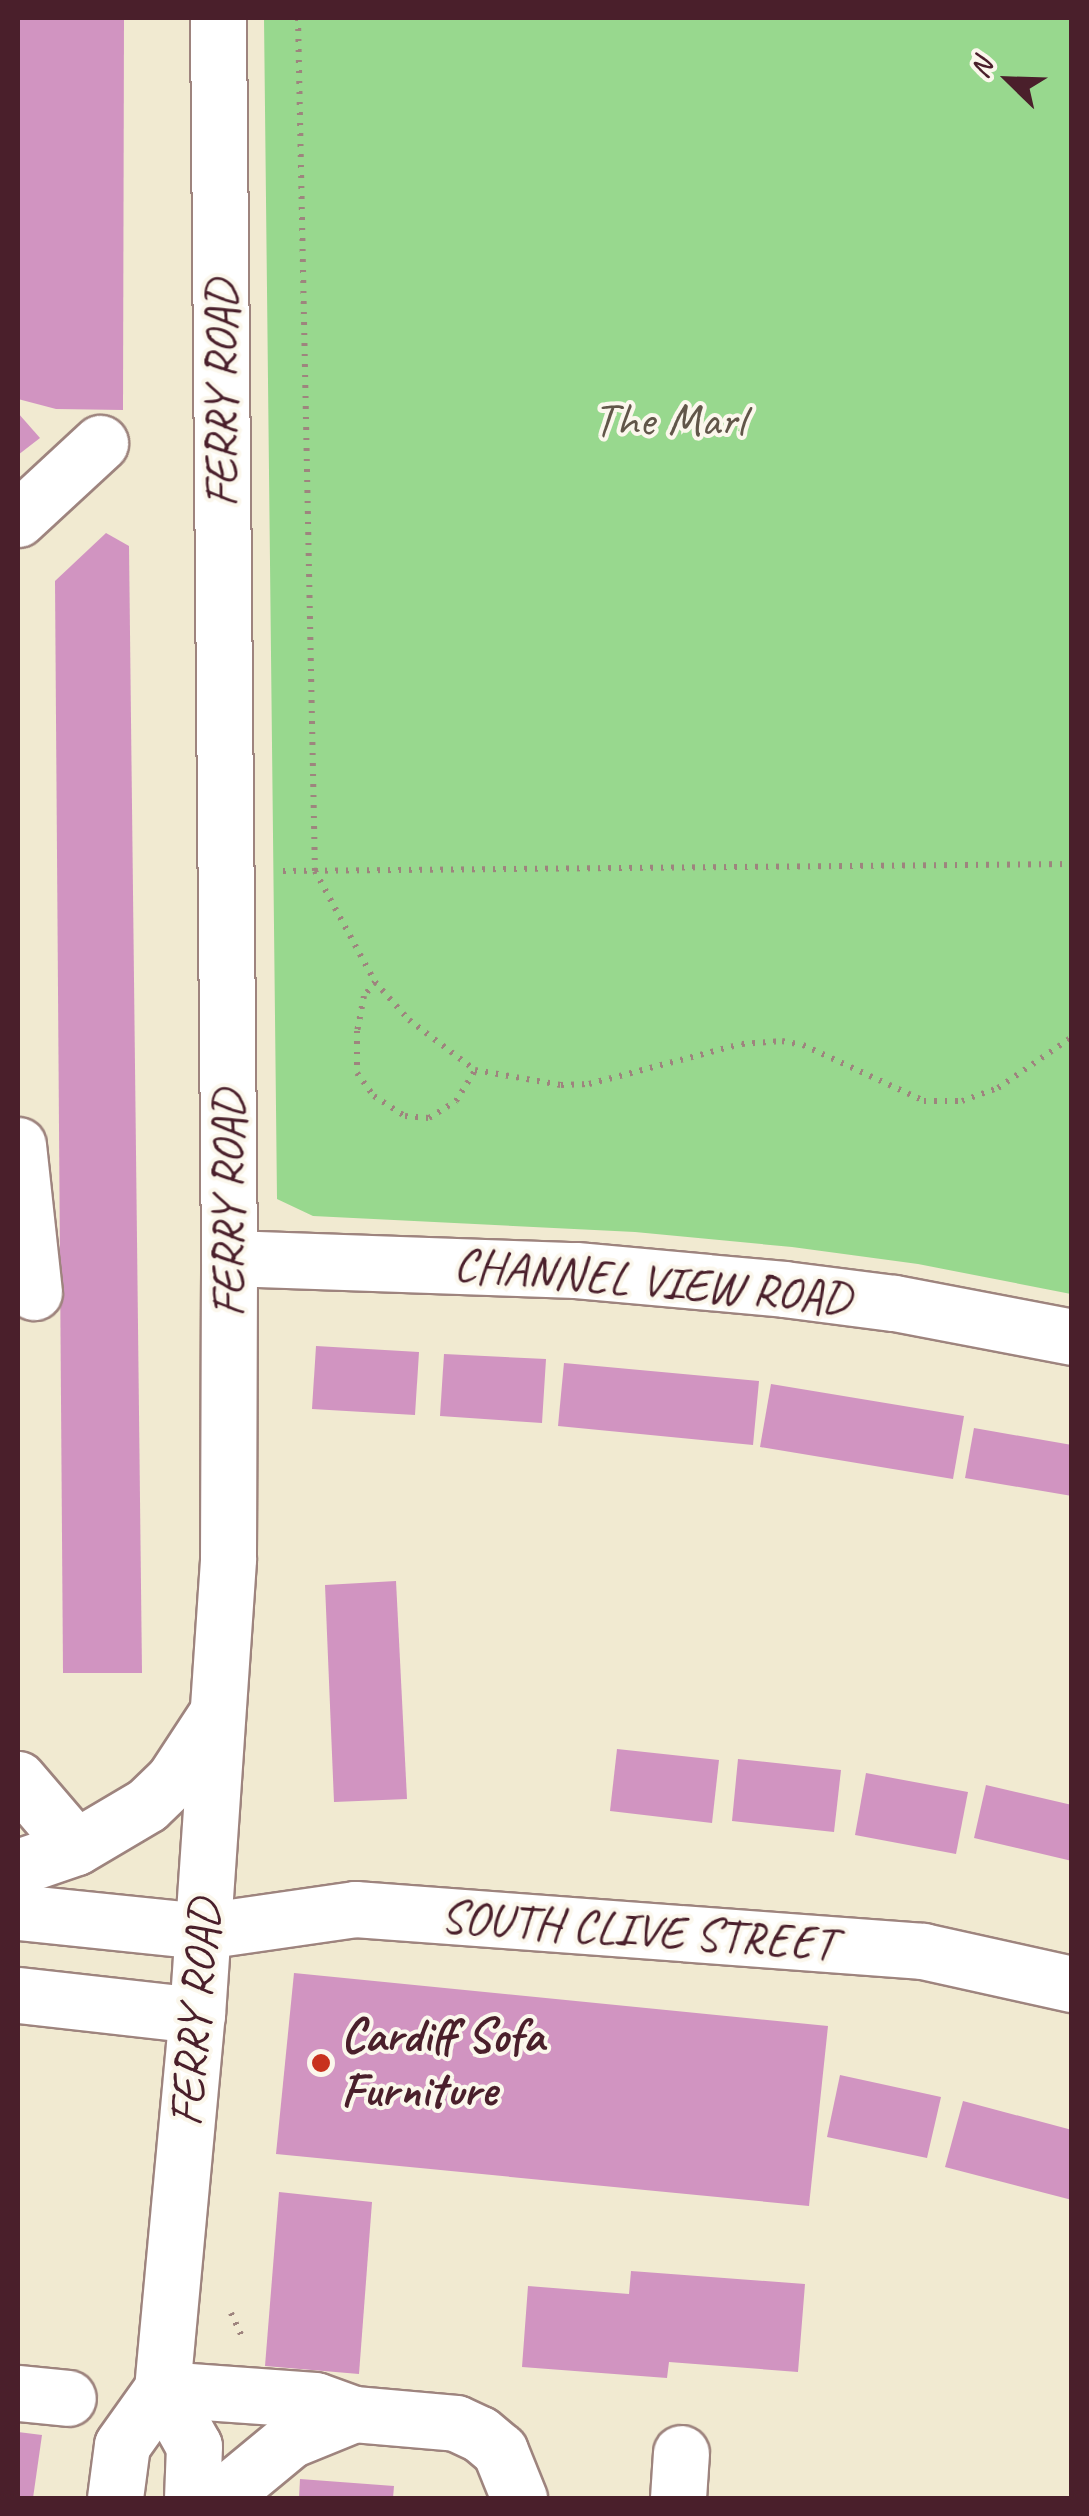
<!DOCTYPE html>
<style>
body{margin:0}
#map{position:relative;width:1089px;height:2516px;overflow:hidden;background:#f1ead1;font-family:Caveat,sans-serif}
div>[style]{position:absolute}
.green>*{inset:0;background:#98d88e}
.building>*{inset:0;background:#d194c1}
.path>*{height:6px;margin-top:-3px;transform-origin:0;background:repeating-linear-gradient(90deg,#9e847e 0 2.5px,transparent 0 10.5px)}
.roads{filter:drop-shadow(2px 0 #9e847e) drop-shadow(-2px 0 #9e847e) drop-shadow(0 2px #9e847e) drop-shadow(0 -2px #9e847e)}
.minor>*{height:55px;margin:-27.5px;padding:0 27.5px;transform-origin:27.5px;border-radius:27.5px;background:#fff}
.dots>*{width:28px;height:28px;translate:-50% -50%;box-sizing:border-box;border:5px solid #fbf7ec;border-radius:50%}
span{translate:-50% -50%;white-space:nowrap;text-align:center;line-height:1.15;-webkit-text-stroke:8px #fbf7ec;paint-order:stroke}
.street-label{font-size:48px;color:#4a1f2b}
.park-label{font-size:48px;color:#615649}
.poi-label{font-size:48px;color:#4a1f2b;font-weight:700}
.left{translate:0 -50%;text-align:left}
.frame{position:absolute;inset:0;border:20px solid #4a1f2b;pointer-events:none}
.north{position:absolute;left:959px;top:30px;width:100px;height:100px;-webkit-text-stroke:8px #fbf7ec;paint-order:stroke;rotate:293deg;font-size:28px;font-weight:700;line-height:40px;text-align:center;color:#4a1f2b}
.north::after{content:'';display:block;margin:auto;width:35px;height:45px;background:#4a1f2b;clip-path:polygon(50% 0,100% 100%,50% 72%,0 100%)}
</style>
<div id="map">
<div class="green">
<i style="clip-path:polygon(264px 18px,1071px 18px,1071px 1294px,918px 1264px,792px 1247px,635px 1232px,313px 1216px,277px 1199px)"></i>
</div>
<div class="building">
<i style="clip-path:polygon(18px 18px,124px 18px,123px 410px,56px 409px,18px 399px)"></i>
<i style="clip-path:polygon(18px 413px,40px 438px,18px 455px)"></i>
<i style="clip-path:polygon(106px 533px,129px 546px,142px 1673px,63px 1673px,55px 581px)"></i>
<i style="clip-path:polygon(316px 1346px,419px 1352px,415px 1415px,312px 1409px)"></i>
<i style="clip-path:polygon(444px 1354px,546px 1359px,542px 1423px,440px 1416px)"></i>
<i style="clip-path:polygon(564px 1363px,759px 1381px,753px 1445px,558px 1426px)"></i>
<i style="clip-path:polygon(771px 1384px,964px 1416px,953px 1479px,760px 1447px)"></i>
<i style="clip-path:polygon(974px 1428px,1072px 1445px,1072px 1496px,965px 1478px)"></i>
<i style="clip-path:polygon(396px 1581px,407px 1799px,334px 1802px,325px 1585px)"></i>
<i style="clip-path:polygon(617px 1749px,719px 1760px,712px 1823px,610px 1811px)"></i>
<i style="clip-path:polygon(738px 1759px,841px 1770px,834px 1832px,732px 1821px)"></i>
<i style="clip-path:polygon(866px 1773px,968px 1792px,956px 1854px,855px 1835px)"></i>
<i style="clip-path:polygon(986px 1785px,1072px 1805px,1072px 1861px,974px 1838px)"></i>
<i style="clip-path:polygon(294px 1973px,828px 2026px,809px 2206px,276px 2154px)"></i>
<i style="clip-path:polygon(840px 2075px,941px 2097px,927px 2158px,827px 2137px)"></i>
<i style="clip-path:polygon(963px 2101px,1072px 2130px,1072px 2200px,945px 2167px)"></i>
<i style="clip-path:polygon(279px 2192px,372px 2202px,359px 2374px,265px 2366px)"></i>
<i style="clip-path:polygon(631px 2271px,805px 2284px,798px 2372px,669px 2362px,667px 2378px,522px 2367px,528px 2286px,629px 2294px)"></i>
<i style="clip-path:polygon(18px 2432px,42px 2435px,33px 2498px,18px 2498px)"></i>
<i style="clip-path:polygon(300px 2479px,394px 2486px,393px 2498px,299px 2498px)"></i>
</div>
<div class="path">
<i style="left:298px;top:18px;width:853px;rotate:88.86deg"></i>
<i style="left:315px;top:871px;width:126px;rotate:61.6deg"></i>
<i style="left:375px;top:982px;width:51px;rotate:48.2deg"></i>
<i style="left:409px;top:1020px;width:83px;rotate:37.1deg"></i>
<i style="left:475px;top:1070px;width:87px;rotate:9.9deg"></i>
<i style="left:561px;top:1085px;width:28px;rotate:-2deg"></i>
<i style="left:589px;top:1084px;width:158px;rotate:-14.7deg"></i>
<i style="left:742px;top:1044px;width:40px;rotate:-4.3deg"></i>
<i style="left:782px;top:1041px;width:21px;rotate:11deg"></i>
<i style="left:803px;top:1045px;width:133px;rotate:24.8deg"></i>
<i style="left:924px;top:1101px;width:38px"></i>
<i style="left:962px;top:1101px;width:38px;rotate:-20deg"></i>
<i style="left:998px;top:1088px;width:90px;rotate:-34.6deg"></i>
<i style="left:283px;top:871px;width:789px;rotate:-0.51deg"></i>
<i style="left:375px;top:982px;width:18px;rotate:128deg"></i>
<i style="left:364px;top:996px;width:36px;rotate:101deg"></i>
<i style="left:357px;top:1031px;width:42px;rotate:90deg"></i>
<i style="left:357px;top:1073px;width:29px;rotate:54deg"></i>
<i style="left:374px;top:1096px;width:37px;rotate:33deg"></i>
<i style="left:405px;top:1116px;width:24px;rotate:5deg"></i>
<i style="left:429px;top:1118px;width:32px;rotate:-32deg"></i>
<i style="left:456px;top:1101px;width:36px;rotate:-58deg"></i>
<i style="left:231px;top:2313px;width:26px;rotate:65deg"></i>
</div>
<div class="roads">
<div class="minor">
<i style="left:18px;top:519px;width:112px;rotate:-42.8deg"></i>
<i style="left:18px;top:1145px;width:148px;rotate:83.8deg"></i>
<i style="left:229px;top:1258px;width:347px;rotate:2deg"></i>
<i style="left:576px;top:1270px;width:209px;rotate:5.2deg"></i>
<i style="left:784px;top:1289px;width:111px;rotate:7.3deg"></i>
<i style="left:894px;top:1303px;width:181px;rotate:10.8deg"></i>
<i style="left:18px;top:1779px;width:89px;rotate:49.5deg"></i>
<i style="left:18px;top:1867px;width:61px;rotate:-19deg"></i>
<i style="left:76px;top:1847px;width:82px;rotate:-30.6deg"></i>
<i style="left:147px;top:1805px;width:36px;rotate:-44deg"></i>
<i style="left:173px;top:1780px;width:77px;rotate:-56.7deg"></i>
<i style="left:18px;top:1912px;width:186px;rotate:5.9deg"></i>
<i style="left:203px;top:1931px;width:154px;rotate:-8.2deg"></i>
<i style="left:355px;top:1909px;width:570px;rotate:4.23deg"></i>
<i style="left:923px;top:1951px;width:153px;rotate:12.5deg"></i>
<i style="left:18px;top:1995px;width:180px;rotate:6.4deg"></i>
<i style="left:162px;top:2389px;width:153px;rotate:4.1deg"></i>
<i style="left:315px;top:2400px;width:41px;rotate:19.7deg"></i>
<i style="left:354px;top:2414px;width:102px;rotate:5deg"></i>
<i style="left:456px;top:2423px;width:26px;rotate:25deg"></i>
<i style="left:480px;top:2434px;width:26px;rotate:40deg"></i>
<i style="left:500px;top:2451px;width:51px;rotate:68deg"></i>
<i style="left:162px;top:2389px;width:65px;rotate:60.7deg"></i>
<i style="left:194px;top:2446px;width:52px;rotate:92.2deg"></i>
<i style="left:18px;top:2393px;width:50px;rotate:5.7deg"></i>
<i style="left:115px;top:2498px;width:53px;rotate:-82.5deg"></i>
<i style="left:122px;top:2445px;width:69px;rotate:-54.5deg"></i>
<i style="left:162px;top:2389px;width:376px;rotate:-84.7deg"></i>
<i style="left:197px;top:2015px;width:458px;rotate:-86.1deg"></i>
<i style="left:228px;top:1558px;width:300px;rotate:-89.8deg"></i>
<i style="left:229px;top:1258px;width:1240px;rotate:-90.51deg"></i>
<i style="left:220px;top:2498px;width:91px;rotate:-39.6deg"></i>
<i style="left:290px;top:2440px;width:69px;rotate:-22.1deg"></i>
<i style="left:678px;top:2498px;width:45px;rotate:-86.2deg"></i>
</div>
</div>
<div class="dots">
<i style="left:321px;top:2063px;background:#c8321e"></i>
</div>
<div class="street-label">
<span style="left:221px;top:394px;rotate:-90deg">FERRY ROAD</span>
<span style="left:228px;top:1204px;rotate:-90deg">FERRY ROAD</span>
<span style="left:652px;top:1281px;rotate:5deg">CHANNEL VIEW ROAD</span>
<span style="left:638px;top:1930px;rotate:4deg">SOUTH CLIVE STREET</span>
<span style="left:195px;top:2013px;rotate:-85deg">FERRY ROAD</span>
</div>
<div class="park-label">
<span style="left:669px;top:420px">The Marl</span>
</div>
<div class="poi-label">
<span class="left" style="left:341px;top:2063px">Cardiff Sofa<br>Furniture</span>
</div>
<div class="frame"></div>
<div class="north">N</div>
</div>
